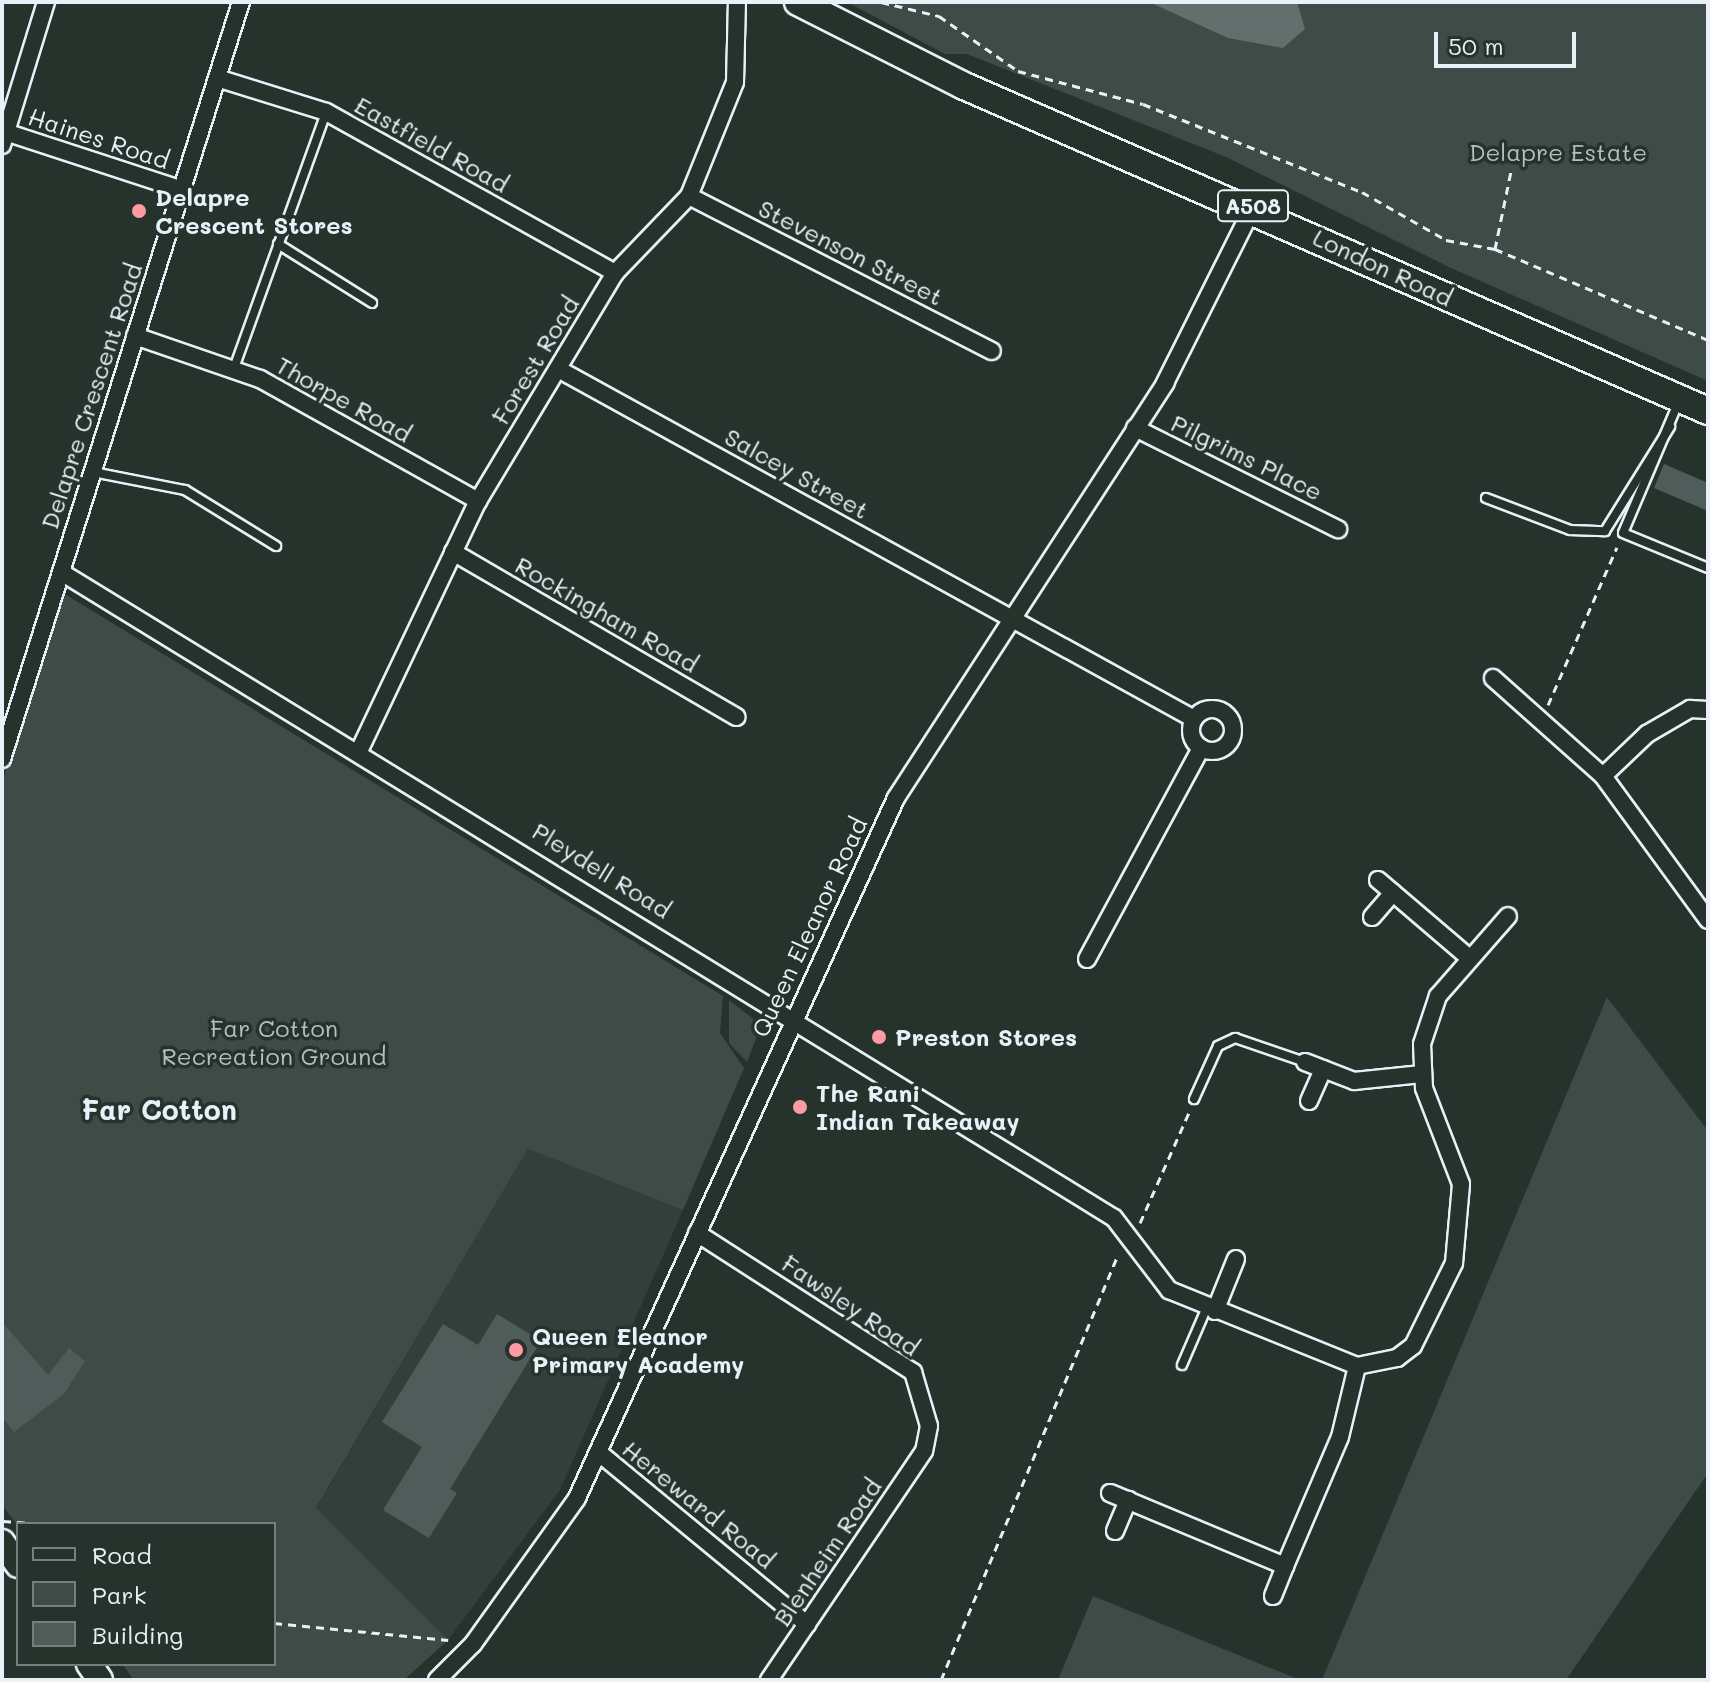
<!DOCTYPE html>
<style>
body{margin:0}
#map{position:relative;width:1710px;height:1682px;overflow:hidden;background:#26332d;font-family:Mali,sans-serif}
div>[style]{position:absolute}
.built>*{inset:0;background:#333f3a}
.green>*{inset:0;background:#3e4b47}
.water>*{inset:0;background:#636f6d}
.building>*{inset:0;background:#505c59}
.path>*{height:3px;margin-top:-1.5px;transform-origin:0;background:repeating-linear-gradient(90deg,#e8f1f8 0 8px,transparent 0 14px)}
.roads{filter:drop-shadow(2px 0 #e8f1f8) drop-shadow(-2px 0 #e8f1f8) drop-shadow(0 2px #e8f1f8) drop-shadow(0 -2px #e8f1f8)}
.service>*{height:8px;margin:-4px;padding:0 4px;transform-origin:4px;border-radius:4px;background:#26332d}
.minor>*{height:16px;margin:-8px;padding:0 8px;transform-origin:8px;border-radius:8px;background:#26332d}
.minor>.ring{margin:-8px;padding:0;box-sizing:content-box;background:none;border:16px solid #26332d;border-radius:50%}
.primary>*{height:24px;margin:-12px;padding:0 12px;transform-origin:12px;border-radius:12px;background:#26332d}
.trunk>*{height:26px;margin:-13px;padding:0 13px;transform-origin:13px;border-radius:13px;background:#26332d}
.dots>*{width:22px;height:22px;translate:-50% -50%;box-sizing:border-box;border:4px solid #26332d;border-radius:50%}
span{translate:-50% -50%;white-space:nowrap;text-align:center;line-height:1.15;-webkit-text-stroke:7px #26332d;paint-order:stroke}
.shield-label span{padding:2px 6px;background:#26332d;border:2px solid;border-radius:6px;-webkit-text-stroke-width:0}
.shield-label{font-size:22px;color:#e8f1f8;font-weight:700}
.street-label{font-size:24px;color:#e8f1f8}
.park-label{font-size:24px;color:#b5bfc3}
.poi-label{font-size:24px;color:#e8f1f8;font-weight:700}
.left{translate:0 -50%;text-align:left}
.quarter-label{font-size:28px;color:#e8f1f8;font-weight:700}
.frame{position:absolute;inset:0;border:4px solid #e8f1f8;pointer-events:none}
.legend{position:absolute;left:16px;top:1522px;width:260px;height:144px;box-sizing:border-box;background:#26332d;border:2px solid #747f7e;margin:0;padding:10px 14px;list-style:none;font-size:24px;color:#e8f1f8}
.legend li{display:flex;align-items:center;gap:16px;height:40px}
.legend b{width:40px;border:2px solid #747f7e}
.scale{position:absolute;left:1434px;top:32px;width:142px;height:36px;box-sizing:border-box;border:4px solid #e8f1f8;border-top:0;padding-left:10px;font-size:24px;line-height:28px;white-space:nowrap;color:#e8f1f8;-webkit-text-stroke:6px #26332d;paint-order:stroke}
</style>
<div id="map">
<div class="built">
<i style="clip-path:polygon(528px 1149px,683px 1210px,560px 1490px,448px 1640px,316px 1509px)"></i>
</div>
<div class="green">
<i style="clip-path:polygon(847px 2px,1708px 2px,1708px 381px,1451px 268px,1226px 157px,967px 54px,945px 54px)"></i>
<i style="clip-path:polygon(63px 593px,723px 996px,720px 1033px,744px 1068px,683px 1210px,528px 1149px,316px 1508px,448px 1640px,404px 1680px,134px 1680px,122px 1664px,274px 1664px,274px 1524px,18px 1526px,2px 1505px,2px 782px)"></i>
<i style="clip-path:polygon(1607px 997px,1708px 1131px,1708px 1473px,1566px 1680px,1322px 1680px)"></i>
<i style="clip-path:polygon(729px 1000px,761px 1025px,747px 1062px,729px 1043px)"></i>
<i style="clip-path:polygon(1093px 1596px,1300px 1680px,1058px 1680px)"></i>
</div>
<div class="water">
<i style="clip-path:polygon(1149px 2px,1297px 2px,1305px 29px,1283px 48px,1228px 38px)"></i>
</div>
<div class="building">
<i style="clip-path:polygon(1664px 464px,1708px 483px,1708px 511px,1654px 488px)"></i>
<i style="clip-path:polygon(497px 1314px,541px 1341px,450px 1489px,457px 1493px,429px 1538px,383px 1510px,422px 1447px,382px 1422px,443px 1324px,478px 1345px)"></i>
<i style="clip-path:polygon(2px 1322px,48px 1375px,69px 1348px,85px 1361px,64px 1394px,14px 1432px,2px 1417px)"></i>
</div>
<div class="path">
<i style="left:881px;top:2px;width:60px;rotate:13.6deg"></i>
<i style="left:939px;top:16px;width:96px;rotate:34.8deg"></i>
<i style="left:1018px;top:71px;width:129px;rotate:14.8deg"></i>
<i style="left:1143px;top:104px;width:236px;rotate:21.9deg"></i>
<i style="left:1362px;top:192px;width:97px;rotate:29.7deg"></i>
<i style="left:1446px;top:240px;width:50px;rotate:10.4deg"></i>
<i style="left:1495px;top:249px;width:232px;rotate:23.1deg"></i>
<i style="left:1495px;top:249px;width:80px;rotate:-78.4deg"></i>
<i style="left:1548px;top:705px;width:172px;rotate:-66.4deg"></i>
<i style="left:1140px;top:1223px;width:124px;rotate:-66.1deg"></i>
<i style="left:3px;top:1521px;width:43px;rotate:4deg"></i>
<i style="left:274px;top:1623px;width:175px;rotate:5.6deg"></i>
<i style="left:941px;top:1680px;width:461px;rotate:-67.4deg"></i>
</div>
<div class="roads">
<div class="service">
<i style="left:278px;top:244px;width:111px;rotate:32.1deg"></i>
<i style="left:233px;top:371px;width:275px;rotate:-70.2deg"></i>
<i style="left:1679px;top:401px;width:143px;rotate:113deg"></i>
<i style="left:1623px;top:533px;width:92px;rotate:22.4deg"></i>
<i style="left:93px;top:472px;width:94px;rotate:11.1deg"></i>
<i style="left:185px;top:490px;width:107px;rotate:31.6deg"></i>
<i style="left:1486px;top:498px;width:90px;rotate:20.9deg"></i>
<i style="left:1570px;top:530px;width:35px;rotate:2deg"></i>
<i style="left:1605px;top:531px;width:123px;rotate:-58deg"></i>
<i style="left:1194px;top:1099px;width:58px;rotate:-65.6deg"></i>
<i style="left:1218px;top:1046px;width:19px;rotate:-25deg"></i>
<i style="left:1235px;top:1038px;width:74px;rotate:18.9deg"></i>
<i style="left:1182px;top:1365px;width:63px;rotate:-66.7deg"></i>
</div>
<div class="minor">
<i style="left:217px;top:78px;width:114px;rotate:17.3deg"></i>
<i style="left:326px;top:112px;width:331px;rotate:29.1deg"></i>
<i style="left:2px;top:131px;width:189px;rotate:18.1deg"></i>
<i style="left:2px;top:145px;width:150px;rotate:-72.9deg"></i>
<i style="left:689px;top:196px;width:340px;rotate:27.1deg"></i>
<i style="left:135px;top:336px;width:132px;rotate:19deg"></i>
<i style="left:260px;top:379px;width:250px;rotate:29.2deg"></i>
<i style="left:558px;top:369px;width:726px;rotate:28.82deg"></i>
<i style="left:1135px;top:428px;width:227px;rotate:26.5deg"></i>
<i style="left:453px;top:552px;width:328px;rotate:30.2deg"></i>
<i style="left:61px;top:572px;width:1235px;rotate:31.53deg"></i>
<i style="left:1114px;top:1218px;width:91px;rotate:52.6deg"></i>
<i style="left:1169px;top:1290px;width:203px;rotate:22deg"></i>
<i style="left:1493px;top:678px;width:147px;rotate:41.7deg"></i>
<i style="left:1603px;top:776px;width:178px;rotate:53.9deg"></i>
<i class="ring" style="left:1191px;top:709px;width:26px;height:26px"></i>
<i style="left:360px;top:749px;width:275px;rotate:-64.6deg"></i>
<i style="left:478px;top:501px;width:266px;rotate:-59deg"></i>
<i style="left:615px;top:273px;width:107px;rotate:-46.1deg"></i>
<i style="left:689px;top:196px;width:123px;rotate:-68deg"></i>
<i style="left:735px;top:82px;width:80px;rotate:-88.6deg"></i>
<i style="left:2px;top:759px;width:794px;rotate:-72.48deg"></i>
<i style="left:1603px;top:776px;width:61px;rotate:-43.7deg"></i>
<i style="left:1647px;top:734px;width:50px;rotate:-30.2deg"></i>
<i style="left:1690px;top:709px;width:18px;rotate:3deg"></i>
<i style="left:1378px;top:880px;width:118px;rotate:40.5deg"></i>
<i style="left:1372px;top:917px;width:32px;rotate:-49deg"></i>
<i style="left:1087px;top:959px;width:240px;rotate:-61.6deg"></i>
<i style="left:1305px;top:1062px;width:53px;rotate:21.2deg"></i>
<i style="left:1354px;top:1081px;width:68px;rotate:-5.9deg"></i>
<i style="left:1309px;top:1101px;width:35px;rotate:-66deg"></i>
<i style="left:697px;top:1233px;width:257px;rotate:32.8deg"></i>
<i style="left:913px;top:1372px;width:56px;rotate:73.5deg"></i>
<i style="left:929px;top:1426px;width:25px;rotate:101deg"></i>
<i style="left:924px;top:1451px;width:277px;rotate:124.1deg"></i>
<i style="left:1215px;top:1311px;width:56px;rotate:-68deg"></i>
<i style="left:598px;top:1452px;width:271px;rotate:39.5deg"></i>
<i style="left:1110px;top:1493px;width:190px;rotate:22.6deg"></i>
<i style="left:1285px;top:1566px;width:140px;rotate:-66.9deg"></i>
<i style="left:1340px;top:1437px;width:73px;rotate:-76.5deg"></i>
<i style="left:1357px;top:1366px;width:41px;rotate:-11.3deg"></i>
<i style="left:1397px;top:1358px;width:20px;rotate:-37deg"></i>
<i style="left:1413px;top:1346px;width:93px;rotate:-63.7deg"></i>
<i style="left:1454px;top:1263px;width:79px;rotate:-84.9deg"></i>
<i style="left:1461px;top:1184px;width:103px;rotate:-111.1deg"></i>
<i style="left:1424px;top:1088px;width:44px;rotate:-92.6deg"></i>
<i style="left:1422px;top:1044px;width:51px;rotate:-71.6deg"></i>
<i style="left:1438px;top:996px;width:106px;rotate:-48.8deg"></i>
<i style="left:1115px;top:1531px;width:34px;rotate:-67deg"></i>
<i style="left:1273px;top:1596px;width:32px;rotate:-68deg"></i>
<i style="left:437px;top:1680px;width:51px;rotate:-45deg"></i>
<i style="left:473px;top:1644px;width:179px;rotate:-54.5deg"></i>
<i style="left:577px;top:1498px;width:769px;rotate:-65.5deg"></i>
<i style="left:896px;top:798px;width:495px;rotate:-57deg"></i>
<i style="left:1165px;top:383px;width:197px;rotate:-63.4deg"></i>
</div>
<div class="primary">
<i style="left:2px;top:1542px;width:28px;rotate:55deg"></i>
<i style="left:89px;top:1664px;width:19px;rotate:55deg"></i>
</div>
<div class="trunk">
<i style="left:798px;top:2px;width:184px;rotate:26.8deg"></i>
<i style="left:962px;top:85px;width:814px;rotate:23.61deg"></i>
</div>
</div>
<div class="dots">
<i style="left:139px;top:211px;background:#ff9aa2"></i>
<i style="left:879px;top:1037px;background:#ff9aa2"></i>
<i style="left:800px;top:1107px;background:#ff9aa2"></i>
<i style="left:516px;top:1350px;background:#ff9aa2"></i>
</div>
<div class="shield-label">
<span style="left:1253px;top:206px">A508</span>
</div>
<div class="street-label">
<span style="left:99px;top:138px;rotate:18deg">Haines Road</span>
<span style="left:432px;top:144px;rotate:29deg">Eastfield Road</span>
<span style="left:851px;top:252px;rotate:27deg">Stevenson Street</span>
<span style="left:1383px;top:267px;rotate:25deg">London Road</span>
<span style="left:535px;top:360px;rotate:-59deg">Forest Road</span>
<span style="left:91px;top:396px;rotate:-72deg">Delapre Crescent Road</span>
<span style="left:344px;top:399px;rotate:29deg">Thorpe Road</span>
<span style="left:1247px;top:457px;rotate:26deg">Pilgrims Place</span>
<span style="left:797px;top:473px;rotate:29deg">Salcey Street</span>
<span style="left:607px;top:614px;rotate:30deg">Rockingham Road</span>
<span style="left:602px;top:870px;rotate:32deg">Pleydell Road</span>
<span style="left:809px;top:927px;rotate:-65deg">Queen Eleanor Road</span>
<span style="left:851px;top:1305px;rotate:34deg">Fawsley Road</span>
<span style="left:699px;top:1504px;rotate:39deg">Hereward Road</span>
<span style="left:827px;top:1552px;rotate:-56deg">Blenheim Road</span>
</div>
<div class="park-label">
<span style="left:1558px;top:152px">Delapre Estate</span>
<span style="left:274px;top:1042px">Far Cotton<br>Recreation Ground</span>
</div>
<div class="poi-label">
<span class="left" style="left:155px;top:211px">Delapre<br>Crescent Stores</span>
<span class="left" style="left:895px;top:1037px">Preston Stores</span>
<span class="left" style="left:816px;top:1107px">The Rani<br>Indian Takeaway</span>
<span class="left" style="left:532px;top:1350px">Queen Eleanor<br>Primary Academy</span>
</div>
<div class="quarter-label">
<span style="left:159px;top:1109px">Far Cotton</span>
</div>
<div class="frame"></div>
<ul class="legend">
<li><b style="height:10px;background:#26332d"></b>Road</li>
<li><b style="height:22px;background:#3e4b47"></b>Park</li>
<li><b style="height:22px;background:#505c59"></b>Building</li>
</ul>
<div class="scale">50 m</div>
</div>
